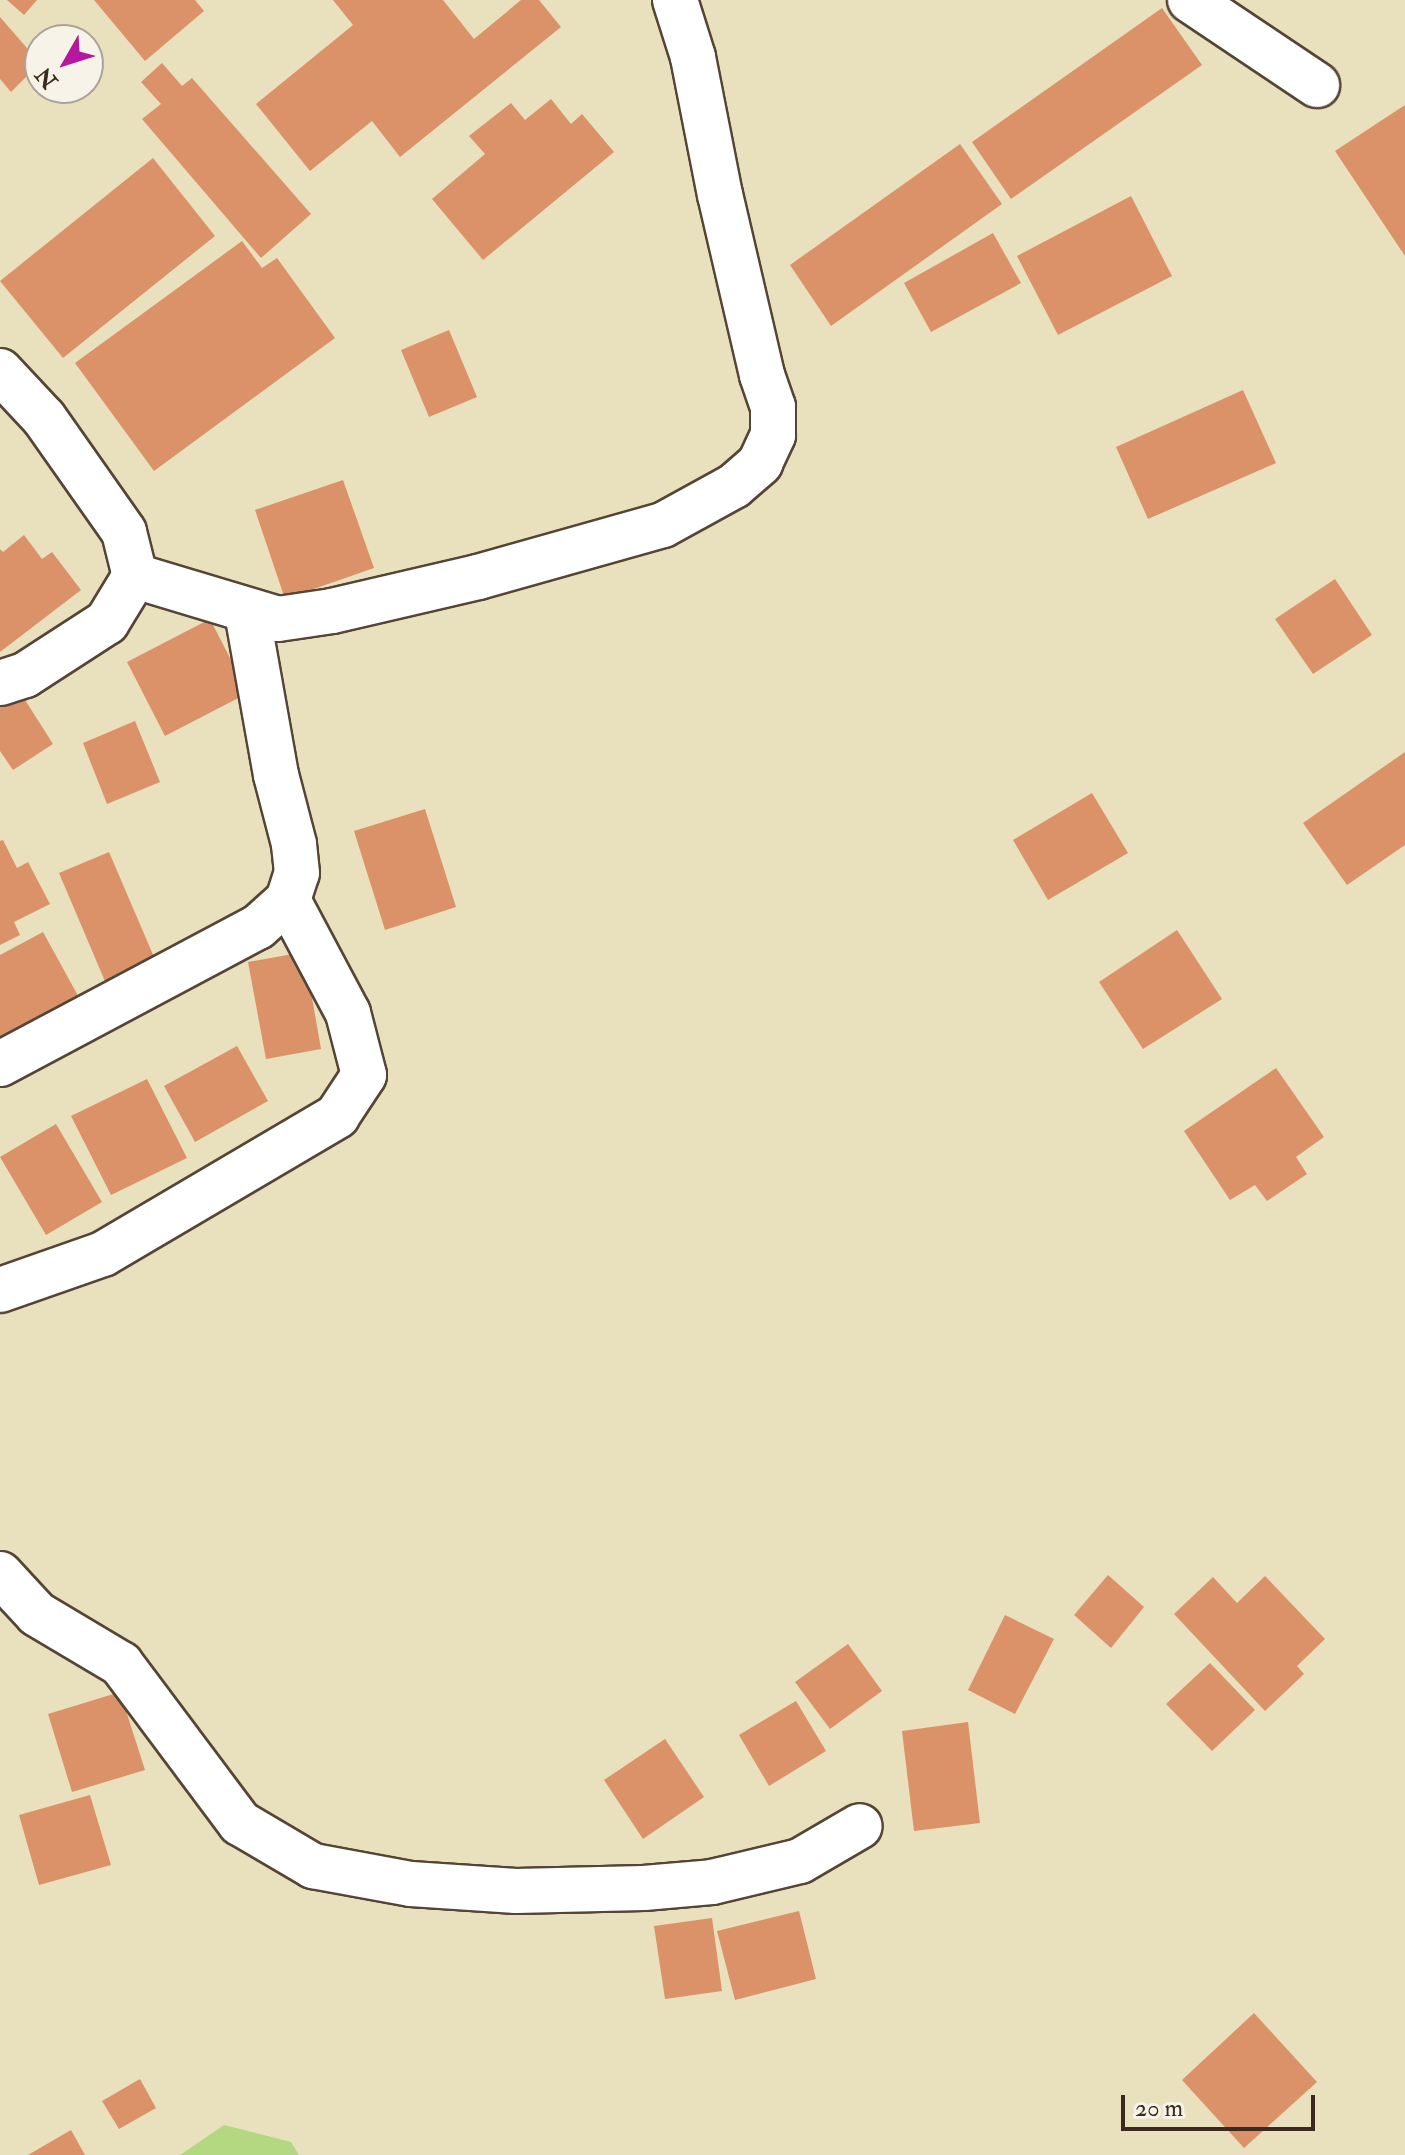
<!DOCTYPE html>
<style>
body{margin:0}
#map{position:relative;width:1405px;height:2155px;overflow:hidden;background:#e9e0bd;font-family:"IM FELL Double Pica",serif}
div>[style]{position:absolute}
.green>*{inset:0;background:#b3d881}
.building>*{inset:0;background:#db9269}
.roads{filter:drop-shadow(2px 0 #554536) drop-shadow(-2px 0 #554536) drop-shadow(0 2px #554536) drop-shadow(0 -2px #554536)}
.minor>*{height:44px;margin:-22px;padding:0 22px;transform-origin:22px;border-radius:22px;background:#fff}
span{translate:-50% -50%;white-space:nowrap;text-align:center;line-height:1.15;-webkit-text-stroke:8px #f7f3e8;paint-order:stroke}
.north{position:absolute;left:24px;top:24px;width:80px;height:80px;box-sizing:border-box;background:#f7f3e8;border:2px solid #aca397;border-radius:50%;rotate:231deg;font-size:22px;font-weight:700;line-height:32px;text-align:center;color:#3b2a1e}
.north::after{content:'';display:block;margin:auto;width:28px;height:36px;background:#b5179e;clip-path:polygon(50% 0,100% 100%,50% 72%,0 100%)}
.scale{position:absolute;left:1121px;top:2095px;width:194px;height:36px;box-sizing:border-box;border:4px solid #3b2a1e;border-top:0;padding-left:10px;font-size:24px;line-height:28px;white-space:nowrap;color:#3b2a1e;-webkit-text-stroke:6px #f7f3e8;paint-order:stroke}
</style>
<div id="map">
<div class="green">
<i style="clip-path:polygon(224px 2125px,291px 2142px,299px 2155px,180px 2155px)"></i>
</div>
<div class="building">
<i style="clip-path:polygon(7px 0,37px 0,24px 15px)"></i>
<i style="clip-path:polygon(94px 0,195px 0,204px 11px,145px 61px)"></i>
<i style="clip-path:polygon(333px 0,443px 0,474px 39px,521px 0,539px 0,561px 27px,400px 157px,372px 121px,310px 171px,256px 104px,353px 25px)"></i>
<i style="clip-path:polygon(1162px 8px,1202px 65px,1011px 199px,972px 142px)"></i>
<i style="clip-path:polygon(0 17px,40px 63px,11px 92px,0 79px)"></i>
<i style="clip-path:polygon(162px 63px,182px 86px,192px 78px,311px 214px,261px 258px,142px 119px,161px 104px,141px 82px)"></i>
<i style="clip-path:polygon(551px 99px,571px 124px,582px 114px,614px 152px,483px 260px,432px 199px,485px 154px,469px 136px,511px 103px,525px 120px)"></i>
<i style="clip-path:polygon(1405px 105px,1405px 256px,1335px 151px)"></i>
<i style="clip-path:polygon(960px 144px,1002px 204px,831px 326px,790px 265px)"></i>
<i style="clip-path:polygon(153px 158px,215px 236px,63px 358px,0 281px)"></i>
<i style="clip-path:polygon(1131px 196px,1172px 276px,1058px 335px,1017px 256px)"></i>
<i style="clip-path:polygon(993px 233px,1021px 283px,931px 332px,904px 283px)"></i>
<i style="clip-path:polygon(242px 241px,262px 268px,277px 258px,335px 338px,154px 471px,75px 363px)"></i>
<i style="clip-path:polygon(449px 330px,477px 397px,429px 417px,401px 350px)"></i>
<i style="clip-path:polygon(1243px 390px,1276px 463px,1148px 519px,1116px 447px)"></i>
<i style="clip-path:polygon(343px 480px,374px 568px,285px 599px,255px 510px)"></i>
<i style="clip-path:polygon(24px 535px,42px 559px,52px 552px,81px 590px,0 652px,0 549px,3px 552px)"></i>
<i style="clip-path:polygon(1335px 579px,1372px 635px,1313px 674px,1275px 619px)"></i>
<i style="clip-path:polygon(210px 619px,248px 693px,165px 736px,127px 662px)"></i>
<i style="clip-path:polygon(20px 692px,53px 744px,13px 770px,0 751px,0 705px)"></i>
<i style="clip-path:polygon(135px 721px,160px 782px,107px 804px,83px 743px)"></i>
<i style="clip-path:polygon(1405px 752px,1405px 845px,1347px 885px,1303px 823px)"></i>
<i style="clip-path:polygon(1092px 793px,1128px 853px,1048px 900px,1013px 840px)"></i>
<i style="clip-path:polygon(425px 809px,456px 907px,385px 930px,354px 831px)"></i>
<i style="clip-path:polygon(3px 840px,17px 868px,28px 862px,50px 904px,14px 922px,20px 935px,0 945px,0 841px)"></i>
<i style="clip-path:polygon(109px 852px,160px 971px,110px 993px,59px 873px)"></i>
<i style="clip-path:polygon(1177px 930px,1222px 999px,1143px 1049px,1099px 982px)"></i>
<i style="clip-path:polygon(43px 932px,82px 1003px,0 1047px,0 955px)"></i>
<i style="clip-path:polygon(304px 952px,321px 1049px,266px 1059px,248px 962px)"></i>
<i style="clip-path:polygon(237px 1046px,268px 1101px,195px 1142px,164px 1086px)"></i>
<i style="clip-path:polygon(1276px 1068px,1324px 1137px,1296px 1157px,1307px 1174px,1267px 1201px,1255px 1185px,1230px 1200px,1184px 1131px)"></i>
<i style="clip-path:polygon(147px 1079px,187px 1158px,111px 1195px,71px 1116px)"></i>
<i style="clip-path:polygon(56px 1124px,102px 1202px,46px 1235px,0 1157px)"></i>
<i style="clip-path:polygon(1108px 1575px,1144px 1607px,1111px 1648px,1074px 1615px)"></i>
<i style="clip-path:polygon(1265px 1576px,1325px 1639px,1297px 1666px,1304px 1674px,1265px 1711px,1174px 1614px,1213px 1577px,1237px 1603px)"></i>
<i style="clip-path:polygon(1005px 1615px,1054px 1639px,1015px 1714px,968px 1690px)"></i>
<i style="clip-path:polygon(848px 1644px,882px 1691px,830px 1729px,795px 1682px)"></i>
<i style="clip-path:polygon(1210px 1663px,1255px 1710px,1212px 1751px,1166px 1704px)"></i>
<i style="clip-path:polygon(120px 1692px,145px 1770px,72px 1792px,48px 1714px)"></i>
<i style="clip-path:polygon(796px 1701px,826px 1751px,769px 1786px,739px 1735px)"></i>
<i style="clip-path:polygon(968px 1722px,980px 1823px,914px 1831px,902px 1731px)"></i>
<i style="clip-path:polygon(665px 1739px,704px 1797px,643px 1839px,604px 1780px)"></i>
<i style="clip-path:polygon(90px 1795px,111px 1865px,39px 1885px,19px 1815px)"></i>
<i style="clip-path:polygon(799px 1911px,816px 1979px,735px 2000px,717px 1931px)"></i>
<i style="clip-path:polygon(712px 1918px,722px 1991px,665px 1999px,654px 1926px)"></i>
<i style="clip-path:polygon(1254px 2013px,1317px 2082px,1244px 2148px,1182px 2080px)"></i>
<i style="clip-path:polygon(140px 2079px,156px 2108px,119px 2129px,102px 2101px)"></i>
<i style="clip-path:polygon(71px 2130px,85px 2155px,28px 2155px)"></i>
</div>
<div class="roads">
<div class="minor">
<i style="left:1190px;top:0;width:153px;rotate:33.8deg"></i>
<i style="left:0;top:371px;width:64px;rotate:46.9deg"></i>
<i style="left:44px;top:418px;width:139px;rotate:54.9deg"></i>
<i style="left:124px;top:532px;width:45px;rotate:76deg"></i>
<i style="left:135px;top:576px;width:54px;rotate:121.3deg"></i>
<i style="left:107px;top:622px;width:98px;rotate:147.1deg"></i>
<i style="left:25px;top:675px;width:26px;rotate:162deg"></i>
<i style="left:135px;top:576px;width:149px;rotate:16.7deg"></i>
<i style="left:278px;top:619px;width:55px;rotate:-8.4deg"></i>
<i style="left:332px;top:611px;width:150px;rotate:-13.1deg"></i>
<i style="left:478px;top:577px;width:192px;rotate:-15.7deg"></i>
<i style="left:663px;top:525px;width:81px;rotate:-28.8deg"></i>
<i style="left:734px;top:486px;width:35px;rotate:-41deg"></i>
<i style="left:760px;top:463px;width:31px;rotate:-65deg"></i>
<i style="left:773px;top:435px;width:28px;rotate:-90deg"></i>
<i style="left:773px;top:407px;width:34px;rotate:-109deg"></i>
<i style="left:762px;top:375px;width:185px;rotate:-103.1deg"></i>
<i style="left:720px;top:195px;width:141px;rotate:-101.1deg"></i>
<i style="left:693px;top:57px;width:60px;rotate:-107.5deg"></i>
<i style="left:0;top:1064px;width:292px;rotate:-28deg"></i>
<i style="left:258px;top:927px;width:40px;rotate:-42deg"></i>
<i style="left:288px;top:900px;width:28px;rotate:-72deg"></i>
<i style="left:297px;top:873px;width:29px;rotate:-96deg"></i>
<i style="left:294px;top:844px;width:71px;rotate:-104.6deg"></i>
<i style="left:276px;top:775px;width:166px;rotate:-100.1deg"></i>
<i style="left:0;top:1290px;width:109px;rotate:-19.3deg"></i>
<i style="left:103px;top:1254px;width:272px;rotate:-30.5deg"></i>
<i style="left:337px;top:1116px;width:49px;rotate:-56.6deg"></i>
<i style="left:364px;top:1075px;width:64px;rotate:-104.5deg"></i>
<i style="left:348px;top:1013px;width:128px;rotate:-118deg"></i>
<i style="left:0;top:1574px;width:54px;rotate:47.2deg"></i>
<i style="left:37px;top:1614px;width:98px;rotate:30.8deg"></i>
<i style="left:121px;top:1664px;width:199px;rotate:53.2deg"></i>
<i style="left:240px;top:1823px;width:85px;rotate:30.5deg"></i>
<i style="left:313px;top:1866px;width:100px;rotate:10.4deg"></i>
<i style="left:411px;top:1884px;width:105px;rotate:3.8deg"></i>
<i style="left:516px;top:1891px;width:128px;rotate:-1.3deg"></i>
<i style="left:644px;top:1888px;width:68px;rotate:-5deg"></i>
<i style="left:712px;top:1882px;width:90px;rotate:-13.4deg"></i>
<i style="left:800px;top:1861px;width:69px;rotate:-30.3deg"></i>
</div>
</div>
<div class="north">N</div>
<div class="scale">20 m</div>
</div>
